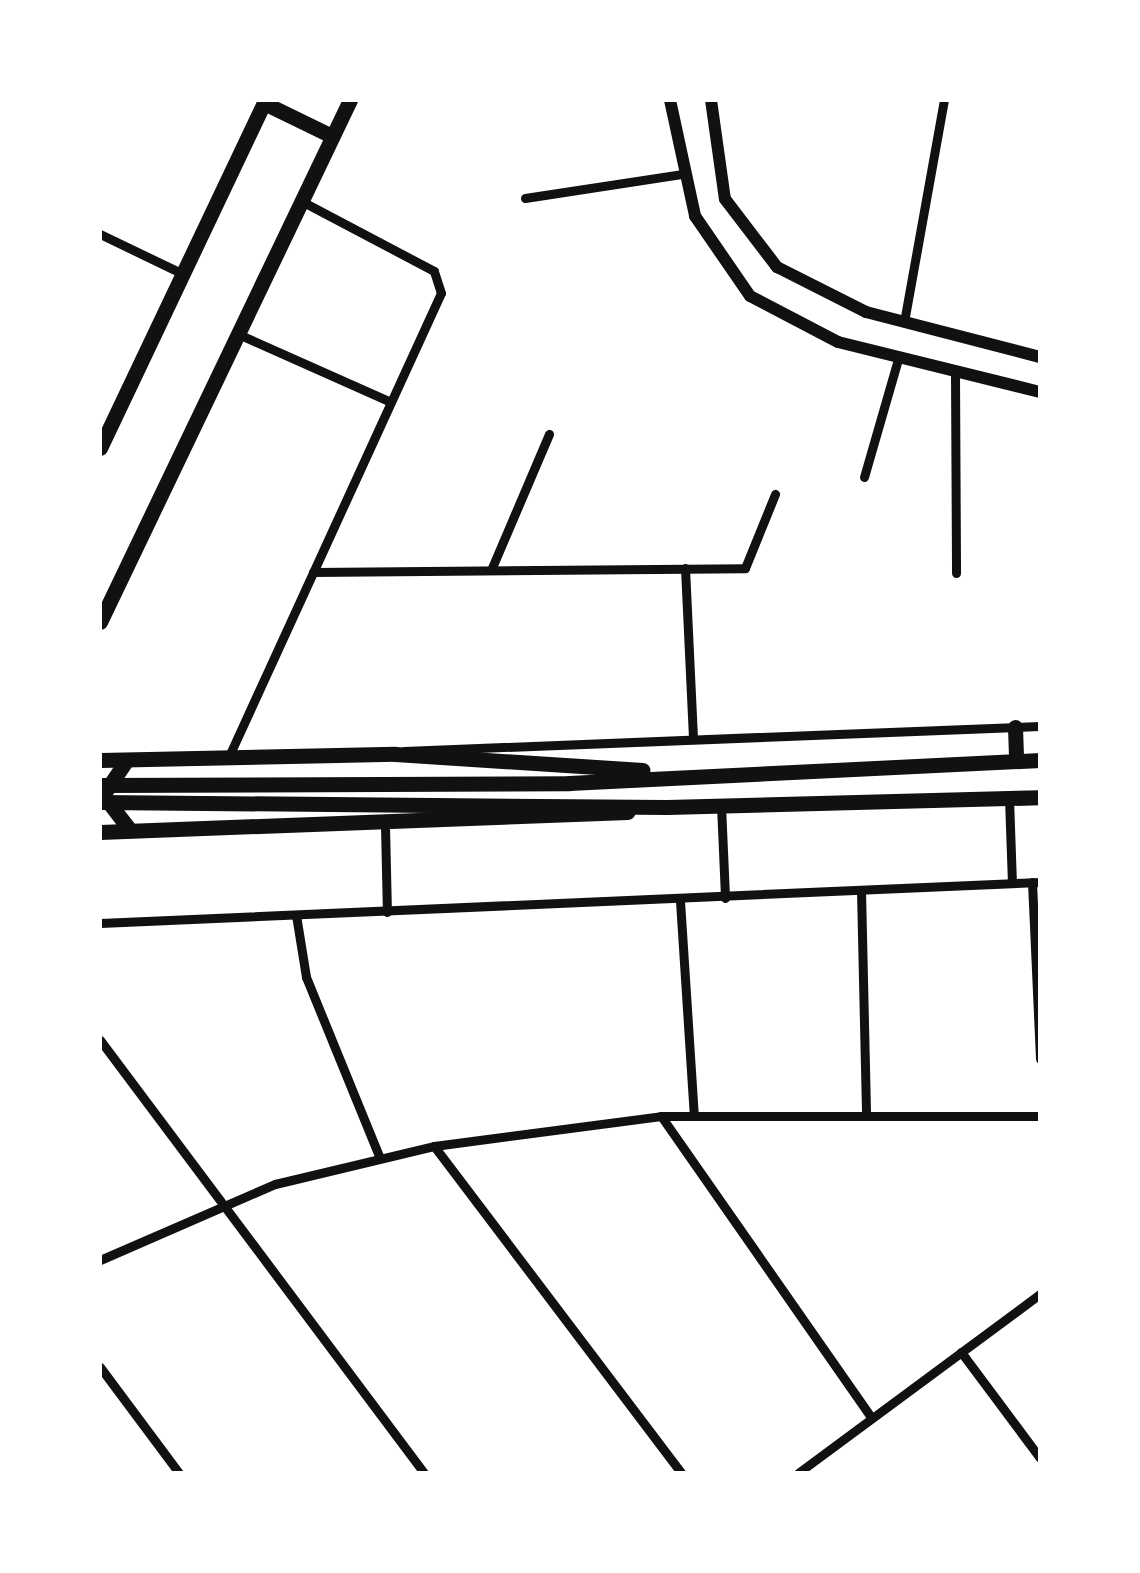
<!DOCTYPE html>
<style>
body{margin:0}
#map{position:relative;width:1140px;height:1573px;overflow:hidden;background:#fff;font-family:Cabin,sans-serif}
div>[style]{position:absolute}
.minor>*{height:9px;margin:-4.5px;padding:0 4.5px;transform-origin:4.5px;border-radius:4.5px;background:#111}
.secondary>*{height:12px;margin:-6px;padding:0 6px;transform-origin:6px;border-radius:6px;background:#111}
.trunk>*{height:15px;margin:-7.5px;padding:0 7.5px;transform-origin:7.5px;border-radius:7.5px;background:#111}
span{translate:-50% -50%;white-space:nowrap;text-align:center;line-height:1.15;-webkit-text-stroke:10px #fff;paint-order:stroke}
.frame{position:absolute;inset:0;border:102px solid #fff;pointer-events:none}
</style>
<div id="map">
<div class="minor">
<i style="left:525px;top:198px;width:158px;rotate:-8.7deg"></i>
<i style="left:100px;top:234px;width:92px;rotate:25.7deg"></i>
<i style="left:904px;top:322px;width:226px;rotate:-79.8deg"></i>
<i style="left:238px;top:334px;width:167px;rotate:24deg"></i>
<i style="left:955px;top:375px;width:198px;rotate:89.7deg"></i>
<i style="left:864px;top:477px;width:123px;rotate:-73.9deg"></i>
<i style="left:685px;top:568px;width:169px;rotate:87.3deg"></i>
<i style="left:491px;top:570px;width:148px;rotate:-66.9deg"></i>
<i style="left:313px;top:572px;width:432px;rotate:-0.5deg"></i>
<i style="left:745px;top:568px;width:80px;rotate:-67.9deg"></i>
<i style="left:404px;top:751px;width:636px;rotate:-2.25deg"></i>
<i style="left:229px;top:756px;width:509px;rotate:-65.4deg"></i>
<i style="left:441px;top:293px;width:23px;rotate:-108deg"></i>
<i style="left:434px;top:271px;width:150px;rotate:-152.2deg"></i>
<i style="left:1009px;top:798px;width:85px;rotate:88deg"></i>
<i style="left:721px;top:805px;width:93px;rotate:87.5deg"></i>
<i style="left:385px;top:826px;width:86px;rotate:88.7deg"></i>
<i style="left:1032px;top:882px;width:177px;rotate:87.4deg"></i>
<i style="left:861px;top:891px;width:220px;rotate:88.7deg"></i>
<i style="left:680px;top:901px;width:214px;rotate:86.3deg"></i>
<i style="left:296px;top:915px;width:63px;rotate:80.8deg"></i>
<i style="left:306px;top:977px;width:193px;rotate:67.8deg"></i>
<i style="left:100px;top:923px;width:941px;rotate:-2.5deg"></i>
<i style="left:100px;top:1040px;width:541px;rotate:53.19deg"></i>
<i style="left:661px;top:1116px;width:368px;rotate:55.1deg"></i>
<i style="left:434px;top:1146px;width:410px;rotate:52.9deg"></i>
<i style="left:100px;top:1260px;width:191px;rotate:-23.5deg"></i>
<i style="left:275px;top:1184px;width:163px;rotate:-13.4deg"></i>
<i style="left:434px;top:1146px;width:229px;rotate:-7.5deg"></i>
<i style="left:661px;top:1116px;width:379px"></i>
<i style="left:961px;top:1352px;width:132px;rotate:53.3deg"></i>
<i style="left:100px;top:1367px;width:132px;rotate:53.3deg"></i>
<i style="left:798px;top:1473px;width:301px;rotate:-36.5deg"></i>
</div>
<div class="secondary">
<i style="left:670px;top:100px;width:119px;rotate:77.8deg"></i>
<i style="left:695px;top:216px;width:97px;rotate:55.5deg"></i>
<i style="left:750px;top:296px;width:99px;rotate:27.6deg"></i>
<i style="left:838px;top:342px;width:208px;rotate:13.9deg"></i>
<i style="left:711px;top:100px;width:100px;rotate:82deg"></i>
<i style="left:725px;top:199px;width:86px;rotate:52.6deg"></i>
<i style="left:777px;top:267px;width:100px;rotate:26.8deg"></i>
<i style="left:866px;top:312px;width:180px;rotate:14.5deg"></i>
</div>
<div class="trunk">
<i style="left:264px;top:103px;width:76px;rotate:25.9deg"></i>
<i style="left:100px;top:448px;width:385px;rotate:-64.6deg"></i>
<i style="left:100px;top:622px;width:579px;rotate:-64.41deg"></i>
<i style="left:1015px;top:727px;width:34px;rotate:88deg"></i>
<i style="left:100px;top:760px;width:295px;rotate:-1.2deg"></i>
<i style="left:395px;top:754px;width:248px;rotate:3.7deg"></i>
<i style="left:126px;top:761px;width:41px;rotate:124.1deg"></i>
<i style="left:103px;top:795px;width:44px;rotate:52.4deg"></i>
<i style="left:100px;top:785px;width:469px;rotate:-0.2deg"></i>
<i style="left:569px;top:783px;width:472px;rotate:-2.8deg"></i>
<i style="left:100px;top:802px;width:567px;rotate:0.51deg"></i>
<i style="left:667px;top:807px;width:373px;rotate:-1.5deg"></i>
<i style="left:100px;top:832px;width:528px;rotate:-2.17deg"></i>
</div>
<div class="frame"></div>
</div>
